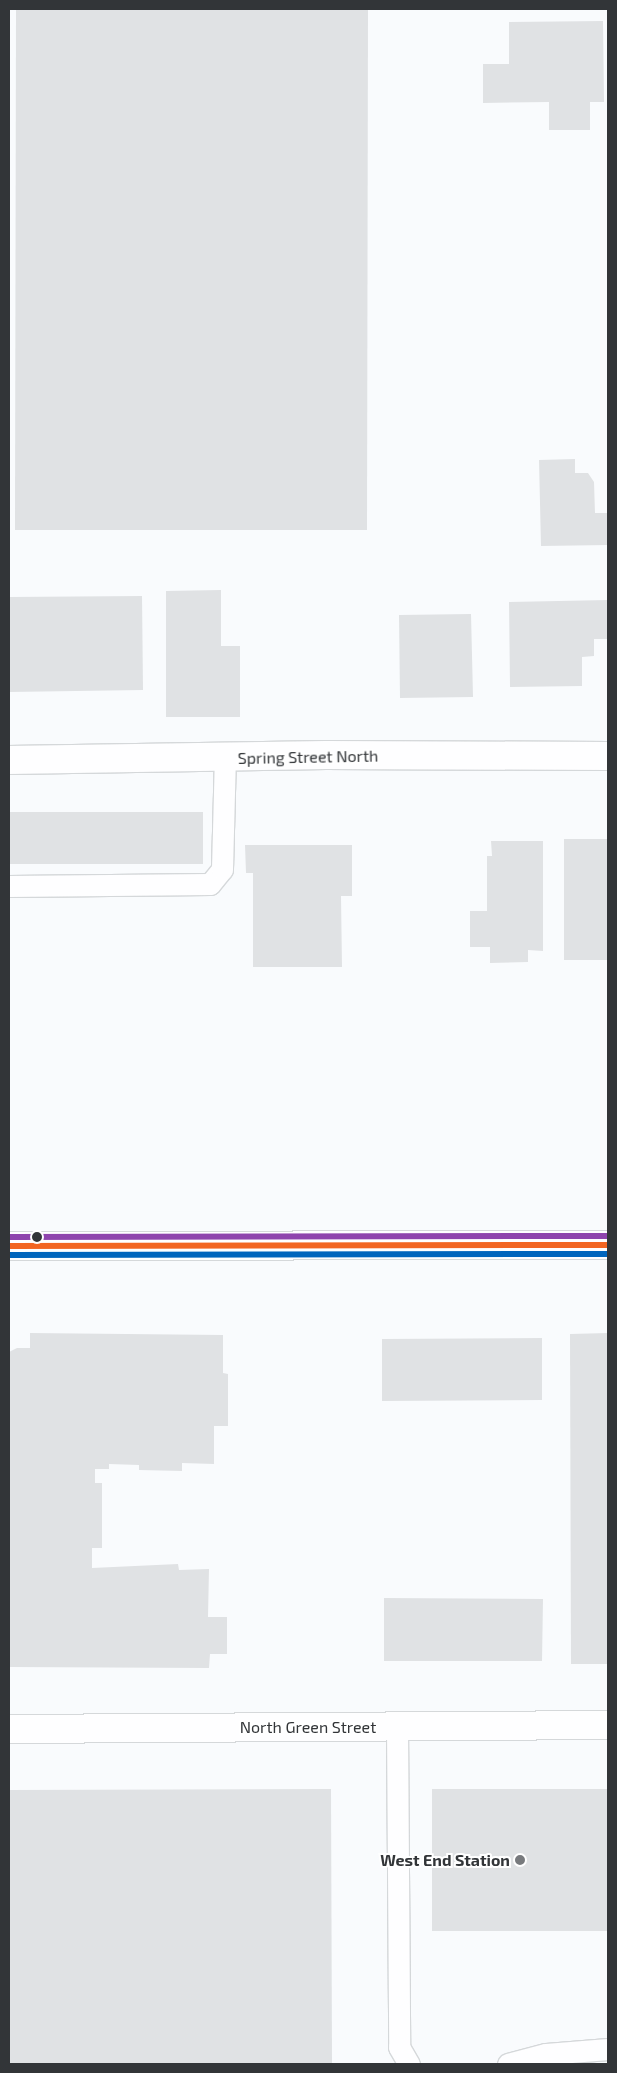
<!DOCTYPE html>
<style>
body{margin:0}
#map{position:relative;width:617px;height:2073px;overflow:hidden;background:#f9fbfd;font-family:"Exo 2",sans-serif}
div>[style]{position:absolute}
.building>*{inset:0;background:#e0e2e4}
.roads{filter:drop-shadow(1px 0 #d5d8da) drop-shadow(-1px 0 #d5d8da) drop-shadow(0 1px #d5d8da) drop-shadow(0 -1px #d5d8da)}
.lane>*{height:21px;margin:-10.5px;padding:0 10.5px;transform-origin:10.5px;border-radius:10.5px;background:#fefeff}
.street>*{height:28px;margin:-14px;padding:0 14px;transform-origin:14px;border-radius:14px;background:#fefeff}
.secondary>*{height:28px;margin:-14px;padding:0 14px;transform-origin:14px;border-radius:14px;background:#fefeff}
.bus-1>*{height:6px;margin:-3px;padding:0 3px;transform-origin:3px;border-radius:3px;background:#f26522}
.bus-2>*{height:6px;margin:-3px;padding:0 3px;transform-origin:3px;border-radius:3px;background:#0065bd}
.bus-3>*{height:6px;margin:-3px;padding:0 3px;transform-origin:3px;border-radius:3px;background:#8e44ad}
.dots>*{width:14px;height:14px;translate:-50% -50%;box-sizing:border-box;border:2px solid #fff;border-radius:50%}
span{translate:-50% -50%;white-space:nowrap;text-align:center;line-height:1.15;-webkit-text-stroke:4px #fff;paint-order:stroke}
.street-label{font-size:16px;color:#323538}
.poi-label{font-size:16px;color:#323538;font-weight:700}
.right{translate:-100% -50%;text-align:right}
.frame{position:absolute;inset:0;border:10px solid #323538;pointer-events:none}
</style>
<div id="map">
<div class="building">
<i style="clip-path:polygon(16px 9px,368px 9px,367px 530px,15px 530px)"></i>
<i style="clip-path:polygon(603px 21px,604px 102px,590px 102px,590px 130px,549px 130px,549px 102px,483px 103px,483px 64px,509px 64px,509px 22px)"></i>
<i style="clip-path:polygon(575px 459px,575px 473px,588px 473px,594px 482px,595px 513px,608px 513px,608px 545px,541px 546px,539px 460px)"></i>
<i style="clip-path:polygon(221px 590px,221px 646px,240px 646px,240px 717px,166px 717px,166px 591px)"></i>
<i style="clip-path:polygon(142px 596px,143px 690px,9px 692px,9px 597px)"></i>
<i style="clip-path:polygon(608px 600px,608px 639px,594px 639px,594px 656px,582px 657px,582px 686px,510px 687px,509px 602px)"></i>
<i style="clip-path:polygon(471px 614px,473px 697px,400px 698px,399px 615px)"></i>
<i style="clip-path:polygon(9px 812px,203px 812px,203px 864px,9px 864px)"></i>
<i style="clip-path:polygon(564px 839px,608px 839px,608px 960px,564px 960px)"></i>
<i style="clip-path:polygon(491px 841px,543px 841px,543px 951px,528px 950px,528px 962px,490px 963px,490px 947px,470px 947px,470px 911px,487px 911px,487px 856px,492px 856px)"></i>
<i style="clip-path:polygon(245px 845px,352px 845px,352px 896px,341px 896px,342px 967px,253px 967px,253px 873px,246px 873px)"></i>
<i style="clip-path:polygon(30px 1333px,223px 1335px,223px 1373px,228px 1374px,228px 1426px,214px 1426px,214px 1464px,182px 1463px,182px 1471px,139px 1470px,139px 1465px,109px 1464px,109px 1469px,95px 1469px,95px 1483px,102px 1483px,102px 1548px,92px 1548px,92px 1568px,178px 1564px,179px 1570px,209px 1569px,208px 1617px,227px 1617px,227px 1654px,210px 1654px,209px 1668px,9px 1667px,9px 1352px,17px 1348px,30px 1348px)"></i>
<i style="clip-path:polygon(608px 1333px,608px 1664px,571px 1664px,570px 1334px)"></i>
<i style="clip-path:polygon(542px 1338px,542px 1400px,382px 1401px,382px 1339px)"></i>
<i style="clip-path:polygon(384px 1598px,543px 1599px,542px 1661px,384px 1661px)"></i>
<i style="clip-path:polygon(331px 1789px,332px 2064px,9px 2064px,9px 1790px)"></i>
<i style="clip-path:polygon(432px 1789px,608px 1789px,608px 1931px,432px 1931px)"></i>
</div>
<div class="roads">
<div class="lane">
<i style="left:9px;top:886px;width:201px;rotate:-0.6deg"></i>
<i style="left:210px;top:884px;width:19px;rotate:-51deg"></i>
<i style="left:222px;top:869px;width:111px;rotate:-88.5deg"></i>
<i style="left:397px;top:1726px;width:321px;rotate:89.6deg"></i>
<i style="left:399px;top:2047px;width:20px;rotate:60deg"></i>
<i style="left:508px;top:2064px;width:39px;rotate:-15deg"></i>
<i style="left:546px;top:2054px;width:62px;rotate:-4.6deg"></i>
</div>
<div class="street">
<i style="left:9px;top:760px;width:317px;rotate:-0.9deg"></i>
<i style="left:326px;top:755px;width:282px;rotate:0.2deg"></i>
<i style="left:9px;top:1729px;width:599px;rotate:-0.38deg"></i>
</div>
<div class="secondary">
<i style="left:9px;top:1246px;width:599px;rotate:-0.1deg"></i>
</div>
</div>
<div class="bus-1">
<i style="left:9px;top:1246px;width:599px;rotate:-0.1deg"></i>
</div>
<div class="bus-2">
<i style="left:9px;top:1255px;width:599px;rotate:-0.1deg"></i>
</div>
<div class="bus-3">
<i style="left:9px;top:1237px;width:599px;rotate:-0.1deg"></i>
</div>
<div class="dots">
<i style="left:37px;top:1237px;background:#323538"></i>
<i style="left:520px;top:1860px;background:#787a7d"></i>
</div>
<div class="street-label">
<span style="left:308px;top:757px;rotate:-1deg">Spring Street North</span>
<span style="left:308px;top:1727px">North Green Street</span>
</div>
<div class="poi-label">
<span class="right" style="left:510px;top:1860px">West End Station</span>
</div>
<div class="frame"></div>
</div>
